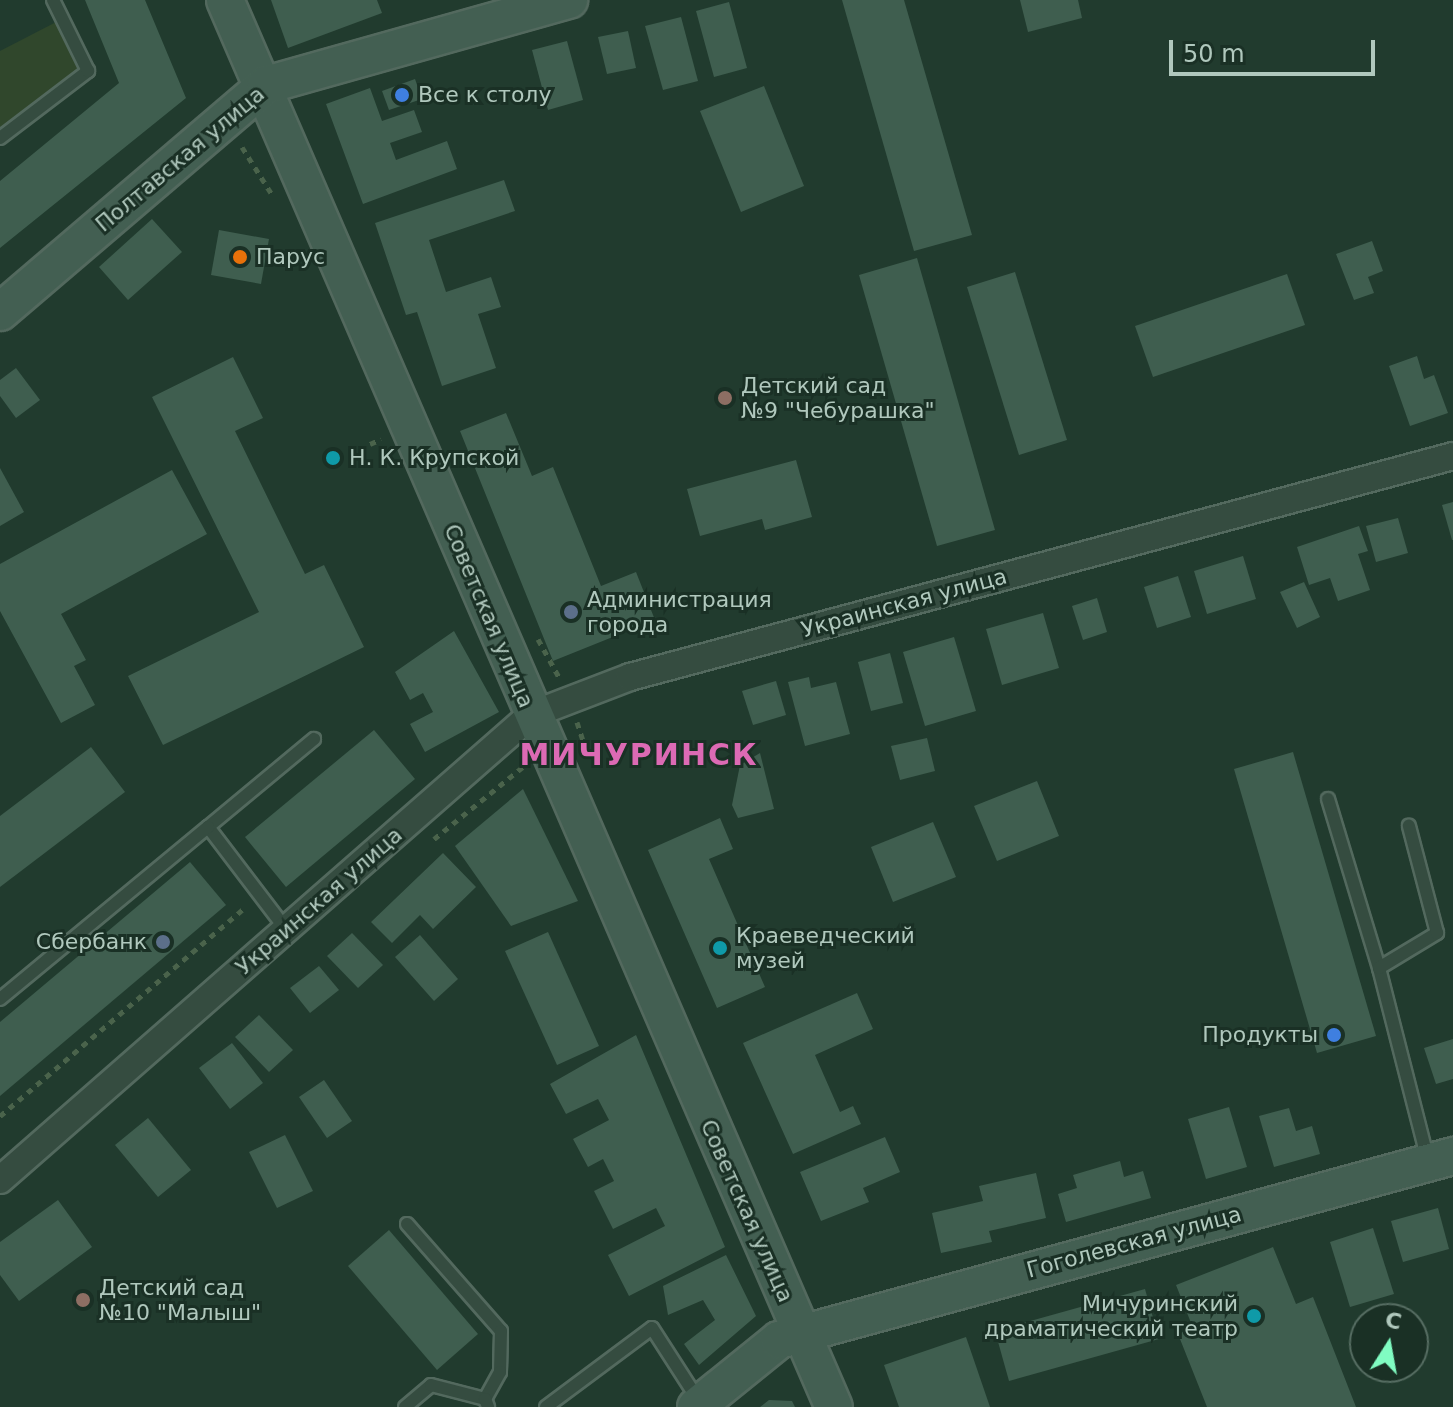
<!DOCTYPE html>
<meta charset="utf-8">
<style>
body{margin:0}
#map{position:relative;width:1453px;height:1407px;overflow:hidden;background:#213b2e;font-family:"DejaVu Sans",sans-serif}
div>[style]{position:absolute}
.green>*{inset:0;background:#30472c}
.building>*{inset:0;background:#3f5e4f}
.path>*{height:5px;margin-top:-2.5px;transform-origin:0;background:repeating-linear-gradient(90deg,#4a634b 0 6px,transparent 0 12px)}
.roads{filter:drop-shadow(2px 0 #53695e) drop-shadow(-2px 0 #53695e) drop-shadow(0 2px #53695e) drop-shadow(0 -2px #53695e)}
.lane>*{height:12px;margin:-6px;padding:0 6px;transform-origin:6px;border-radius:6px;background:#354c40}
.street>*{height:26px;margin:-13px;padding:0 13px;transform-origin:13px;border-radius:13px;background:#354c40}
.secondary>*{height:36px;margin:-18px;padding:0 18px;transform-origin:18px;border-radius:18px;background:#435f52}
.dots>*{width:22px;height:22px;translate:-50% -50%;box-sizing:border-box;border:4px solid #1a3025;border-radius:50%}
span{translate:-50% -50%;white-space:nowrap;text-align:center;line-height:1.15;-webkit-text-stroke:6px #1a3025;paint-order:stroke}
.poi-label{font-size:22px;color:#b0c8bd}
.left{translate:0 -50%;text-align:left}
.right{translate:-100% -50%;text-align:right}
.street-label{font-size:22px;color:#b0c8bd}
.district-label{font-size:30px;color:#dc6ab4;font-weight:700;letter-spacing:2px}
.north{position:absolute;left:1349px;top:1303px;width:80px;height:80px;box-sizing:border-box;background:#1a3025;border:2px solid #566d62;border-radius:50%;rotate:11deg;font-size:22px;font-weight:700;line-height:32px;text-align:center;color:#b0c8bd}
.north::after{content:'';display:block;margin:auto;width:28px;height:36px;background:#80fcc2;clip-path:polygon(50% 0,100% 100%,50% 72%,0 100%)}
.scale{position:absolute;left:1169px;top:40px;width:206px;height:36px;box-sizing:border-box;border:4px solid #b0c8bd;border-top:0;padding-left:10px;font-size:24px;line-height:28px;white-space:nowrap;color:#b0c8bd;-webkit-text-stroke:6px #1a3025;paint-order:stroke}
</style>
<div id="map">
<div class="green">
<i style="clip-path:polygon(62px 19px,88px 71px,0 138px,0 51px)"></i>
</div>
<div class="building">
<i style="clip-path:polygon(85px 0,145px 0,186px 98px,0 248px,0 181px,119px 83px)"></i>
<i style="clip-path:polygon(271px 0,377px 0,382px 13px,288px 48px)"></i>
<i style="clip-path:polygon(842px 0,904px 0,972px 235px,914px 251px)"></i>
<i style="clip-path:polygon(1020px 0,1078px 0,1082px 18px,1028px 32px)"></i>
<i style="clip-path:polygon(729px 2px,747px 68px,714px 77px,696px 11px)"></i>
<i style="clip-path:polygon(681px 17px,698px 81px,663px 90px,645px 26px)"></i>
<i style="clip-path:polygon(628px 31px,636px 68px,607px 74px,598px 37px)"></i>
<i style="clip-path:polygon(567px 41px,583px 100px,548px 110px,532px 50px)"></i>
<i style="clip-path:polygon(415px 79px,422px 99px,389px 110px,382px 91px)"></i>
<i style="clip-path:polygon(764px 86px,804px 186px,741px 212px,700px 111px)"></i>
<i style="clip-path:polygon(370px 88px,382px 121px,414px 110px,422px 132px,390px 143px,396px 160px,447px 141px,457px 169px,363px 204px,326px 104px)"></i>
<i style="clip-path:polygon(504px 180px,515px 211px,429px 240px,446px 292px,491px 277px,501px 307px,478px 314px,496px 368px,442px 386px,417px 312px,406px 315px,375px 223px)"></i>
<i style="clip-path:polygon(152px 219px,182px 252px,128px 300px,99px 267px)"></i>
<i style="clip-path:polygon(219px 230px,269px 239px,261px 284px,211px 275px)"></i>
<i style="clip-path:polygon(1372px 241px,1383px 271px,1368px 277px,1374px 293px,1354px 300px,1336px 254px)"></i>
<i style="clip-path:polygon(917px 258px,995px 530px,937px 546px,859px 275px)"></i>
<i style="clip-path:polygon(1015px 272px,1067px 440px,1019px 455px,967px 287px)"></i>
<i style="clip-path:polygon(1287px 274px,1305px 325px,1153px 377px,1135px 326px)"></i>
<i style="clip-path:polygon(1417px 356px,1424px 379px,1434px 375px,1448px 413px,1410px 426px,1389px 366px)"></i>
<i style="clip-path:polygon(233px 357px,263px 418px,235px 431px,305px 574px,324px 565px,364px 647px,163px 745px,128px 676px,259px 612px,152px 397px)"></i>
<i style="clip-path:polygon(16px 368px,40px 400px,16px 418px,0 396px,0 380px)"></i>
<i style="clip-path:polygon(506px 413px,532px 476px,553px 467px,601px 586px,636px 572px,655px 620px,553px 661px,460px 431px)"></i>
<i style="clip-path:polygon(796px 460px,812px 517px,765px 530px,762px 519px,700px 536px,687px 489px)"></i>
<i style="clip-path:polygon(0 468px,24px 512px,0 526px)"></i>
<i style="clip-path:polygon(172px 470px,207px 534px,61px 614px,86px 660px,74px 666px,95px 705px,61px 723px,0 611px,0 564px)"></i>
<i style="clip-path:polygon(1453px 502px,1453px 540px,1452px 540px,1442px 505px)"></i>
<i style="clip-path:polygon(1398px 518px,1408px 553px,1376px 562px,1366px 526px)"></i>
<i style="clip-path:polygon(1359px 526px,1368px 551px,1358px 554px,1370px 590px,1338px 601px,1330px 578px,1309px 585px,1297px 547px)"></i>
<i style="clip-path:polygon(1243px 556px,1256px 599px,1207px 614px,1194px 571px)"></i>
<i style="clip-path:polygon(1178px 576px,1191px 617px,1157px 628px,1144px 587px)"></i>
<i style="clip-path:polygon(1304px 582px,1320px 617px,1297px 628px,1280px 592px)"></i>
<i style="clip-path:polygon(1097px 598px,1107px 632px,1083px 640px,1072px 606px)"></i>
<i style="clip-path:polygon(1043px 613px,1059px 668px,1002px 685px,986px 629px)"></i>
<i style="clip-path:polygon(454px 631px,499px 712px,425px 752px,410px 724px,433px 712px,423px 693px,410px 700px,395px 672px)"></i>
<i style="clip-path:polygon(954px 637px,976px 711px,925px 726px,903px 652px)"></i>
<i style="clip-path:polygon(890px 653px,903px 703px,871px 711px,858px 662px)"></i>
<i style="clip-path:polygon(809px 677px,811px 688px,836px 682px,850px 734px,805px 746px,788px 682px)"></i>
<i style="clip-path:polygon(776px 681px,786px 715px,753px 725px,742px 691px)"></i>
<i style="clip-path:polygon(374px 730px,415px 779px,286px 887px,245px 837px)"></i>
<i style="clip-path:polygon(927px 738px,935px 771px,900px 780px,891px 746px)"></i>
<i style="clip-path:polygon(91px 747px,125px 792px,0 887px,0 816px)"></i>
<i style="clip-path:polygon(1293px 752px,1376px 1036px,1317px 1053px,1234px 769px)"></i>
<i style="clip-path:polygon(760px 753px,774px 809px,738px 818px,732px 805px,740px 765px)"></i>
<i style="clip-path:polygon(1037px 781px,1059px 836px,997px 861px,974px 806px)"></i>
<i style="clip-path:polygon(523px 789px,578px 901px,511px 926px,455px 846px)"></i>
<i style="clip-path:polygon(720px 818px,733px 849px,709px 859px,765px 987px,717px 1008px,648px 850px)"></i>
<i style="clip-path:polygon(933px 822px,956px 877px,893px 902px,871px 847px)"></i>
<i style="clip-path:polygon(443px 853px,476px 887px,433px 929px,420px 915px,392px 943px,371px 922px)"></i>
<i style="clip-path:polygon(190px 862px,226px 905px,0 1096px,0 1022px)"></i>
<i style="clip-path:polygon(548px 932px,599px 1046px,557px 1065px,505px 951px)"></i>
<i style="clip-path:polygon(352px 933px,383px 965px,358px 988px,327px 956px)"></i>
<i style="clip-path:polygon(420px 935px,458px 979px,434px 1001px,395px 957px)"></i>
<i style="clip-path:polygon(319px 966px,339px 990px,310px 1013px,290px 988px)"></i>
<i style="clip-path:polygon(857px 993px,873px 1029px,815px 1055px,840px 1112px,853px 1106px,861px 1124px,793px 1154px,743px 1043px)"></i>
<i style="clip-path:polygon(259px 1015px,293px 1050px,269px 1072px,235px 1037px)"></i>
<i style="clip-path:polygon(636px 1035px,725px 1247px,629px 1296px,608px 1255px,665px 1226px,656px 1208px,613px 1229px,594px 1191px,614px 1181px,603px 1159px,588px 1167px,573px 1139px,609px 1120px,598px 1099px,566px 1114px,550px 1084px)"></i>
<i style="clip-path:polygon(1453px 1039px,1453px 1079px,1436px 1084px,1424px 1048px)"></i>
<i style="clip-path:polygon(232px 1043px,263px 1083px,230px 1109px,199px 1068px)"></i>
<i style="clip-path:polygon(324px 1080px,352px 1121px,327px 1138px,299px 1097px)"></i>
<i style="clip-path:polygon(1229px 1107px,1247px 1167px,1206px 1179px,1188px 1119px)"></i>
<i style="clip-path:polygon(1289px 1108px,1296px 1131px,1312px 1126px,1320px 1154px,1274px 1167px,1259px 1116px)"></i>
<i style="clip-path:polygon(148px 1118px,191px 1170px,158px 1197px,115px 1145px)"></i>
<i style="clip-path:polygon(285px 1135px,313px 1191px,277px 1208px,249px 1152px)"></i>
<i style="clip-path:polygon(885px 1137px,900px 1172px,863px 1188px,869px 1202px,821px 1221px,800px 1172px)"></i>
<i style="clip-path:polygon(1120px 1161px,1124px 1177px,1143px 1171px,1151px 1198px,1066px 1222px,1058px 1194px,1077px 1188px,1073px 1175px)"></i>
<i style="clip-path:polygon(1036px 1173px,1046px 1218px,989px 1231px,992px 1242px,941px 1253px,932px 1213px,983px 1201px,979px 1186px)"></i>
<i style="clip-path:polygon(58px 1200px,92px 1247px,19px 1301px,0 1275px,0 1242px)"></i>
<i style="clip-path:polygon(1438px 1208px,1449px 1249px,1403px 1262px,1391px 1221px)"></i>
<i style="clip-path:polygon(1373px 1228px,1394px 1294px,1350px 1307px,1330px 1242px)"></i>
<i style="clip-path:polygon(389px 1230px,478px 1334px,437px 1370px,348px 1266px)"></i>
<i style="clip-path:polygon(1273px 1247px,1296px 1304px,1313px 1297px,1356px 1407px,1207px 1407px,1178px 1334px,1193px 1328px,1176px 1285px)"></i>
<i style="clip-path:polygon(726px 1255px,756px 1316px,699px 1365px,684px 1344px,715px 1320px,703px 1300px,668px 1315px,663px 1286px)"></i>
<i style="clip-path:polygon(1145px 1289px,1159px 1339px,1009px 1381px,995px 1331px)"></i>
<i style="clip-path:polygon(966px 1337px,990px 1407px,899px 1407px,884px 1365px)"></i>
<i style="clip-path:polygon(769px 1400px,792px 1401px,795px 1407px,760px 1407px)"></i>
</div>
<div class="path">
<i style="left:242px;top:147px;width:58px;rotate:57.7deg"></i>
<i style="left:370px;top:444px;width:12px;rotate:-24deg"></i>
<i style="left:538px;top:639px;width:46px;rotate:61.2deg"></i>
<i style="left:577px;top:722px;width:26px;rotate:72deg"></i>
<i style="left:434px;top:839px;width:117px;rotate:-39.1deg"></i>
<i style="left:0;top:1116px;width:323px;rotate:-40.4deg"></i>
</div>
<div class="roads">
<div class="lane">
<i style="left:0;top:138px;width:111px;rotate:-37.3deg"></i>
<i style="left:88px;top:71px;width:79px;rotate:-116.2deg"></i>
<i style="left:1328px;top:799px;width:177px;rotate:73.2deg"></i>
<i style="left:1379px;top:968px;width:198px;rotate:75.7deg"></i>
<i style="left:285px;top:928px;width:127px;rotate:-127.3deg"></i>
<i style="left:208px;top:827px;width:138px;rotate:-39.7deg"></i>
<i style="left:1379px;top:968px;width:68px;rotate:-31.1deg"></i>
<i style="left:1437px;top:933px;width:111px;rotate:-104.7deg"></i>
<i style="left:0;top:999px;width:270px;rotate:-39.6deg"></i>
<i style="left:407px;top:1224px;width:142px;rotate:48.7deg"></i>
<i style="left:501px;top:1331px;width:41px;rotate:91.4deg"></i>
<i style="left:500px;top:1372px;width:31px;rotate:119deg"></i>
<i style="left:405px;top:1407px;width:34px;rotate:-40deg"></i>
<i style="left:431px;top:1385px;width:56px;rotate:14.5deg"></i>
<i style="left:485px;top:1399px;width:9px;rotate:69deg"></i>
<i style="left:546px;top:1407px;width:132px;rotate:-36.7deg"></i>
<i style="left:652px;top:1328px;width:87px;rotate:57.2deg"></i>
</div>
<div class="street">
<i style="left:0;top:1180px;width:706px;rotate:-41.21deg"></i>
<i style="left:531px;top:715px;width:106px;rotate:-21deg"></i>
<i style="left:630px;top:677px;width:852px;rotate:-15.03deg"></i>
</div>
<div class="secondary">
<i style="left:225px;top:0;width:1533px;rotate:66.6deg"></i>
<i style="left:0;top:312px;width:350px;rotate:-40.5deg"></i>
<i style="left:266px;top:85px;width:315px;rotate:-15.7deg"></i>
<i style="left:696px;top:1407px;width:107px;rotate:-38.9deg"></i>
<i style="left:779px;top:1340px;width:699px;rotate:-15.27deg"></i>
</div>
</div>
<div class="dots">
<i style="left:402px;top:95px;background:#3f7fe0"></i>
<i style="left:240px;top:257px;background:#e8710a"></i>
<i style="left:725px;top:398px;background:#8d6e63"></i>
<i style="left:333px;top:458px;background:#0f9aa8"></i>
<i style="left:571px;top:612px;background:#5c6f8a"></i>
<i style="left:163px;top:942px;background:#5c6f8a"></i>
<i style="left:720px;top:948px;background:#0f9aa8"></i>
<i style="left:1334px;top:1035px;background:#3f7fe0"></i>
<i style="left:83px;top:1300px;background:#8d6e63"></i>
<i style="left:1254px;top:1316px;background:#0f9aa8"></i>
</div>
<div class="poi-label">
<span class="left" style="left:418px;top:95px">Все к столу</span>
<span class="left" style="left:256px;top:257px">Парус</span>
<span class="left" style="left:741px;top:398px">Детский сад<br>№9 "Чебурашка"</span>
<span class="left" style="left:349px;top:458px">Н. К. Крупской</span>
<span class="left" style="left:587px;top:612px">Администрация<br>города</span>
<span class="left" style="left:736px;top:948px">Краеведческий<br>музей</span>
<span class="right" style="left:147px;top:942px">Сбербанк</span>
<span class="right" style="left:1318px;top:1035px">Продукты</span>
<span class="left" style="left:99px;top:1300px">Детский сад<br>№10 "Малыш"</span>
<span class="right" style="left:1238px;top:1316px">Мичуринский<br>драматический театр</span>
</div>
<div class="street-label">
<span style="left:180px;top:159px;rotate:-40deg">Полтавская улица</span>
<span style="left:904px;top:603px;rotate:-15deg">Украинская улица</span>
<span style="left:489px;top:616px;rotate:67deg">Советская улица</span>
<span style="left:319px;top:901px;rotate:-41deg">Украинская улица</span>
<span style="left:747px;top:1211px;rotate:66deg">Советская улица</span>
<span style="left:1134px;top:1242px;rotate:-15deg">Гоголевская улица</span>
</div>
<div class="district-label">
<span style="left:639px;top:755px">МИЧУРИНСК</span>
</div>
<div class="north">С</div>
<div class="scale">50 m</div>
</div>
